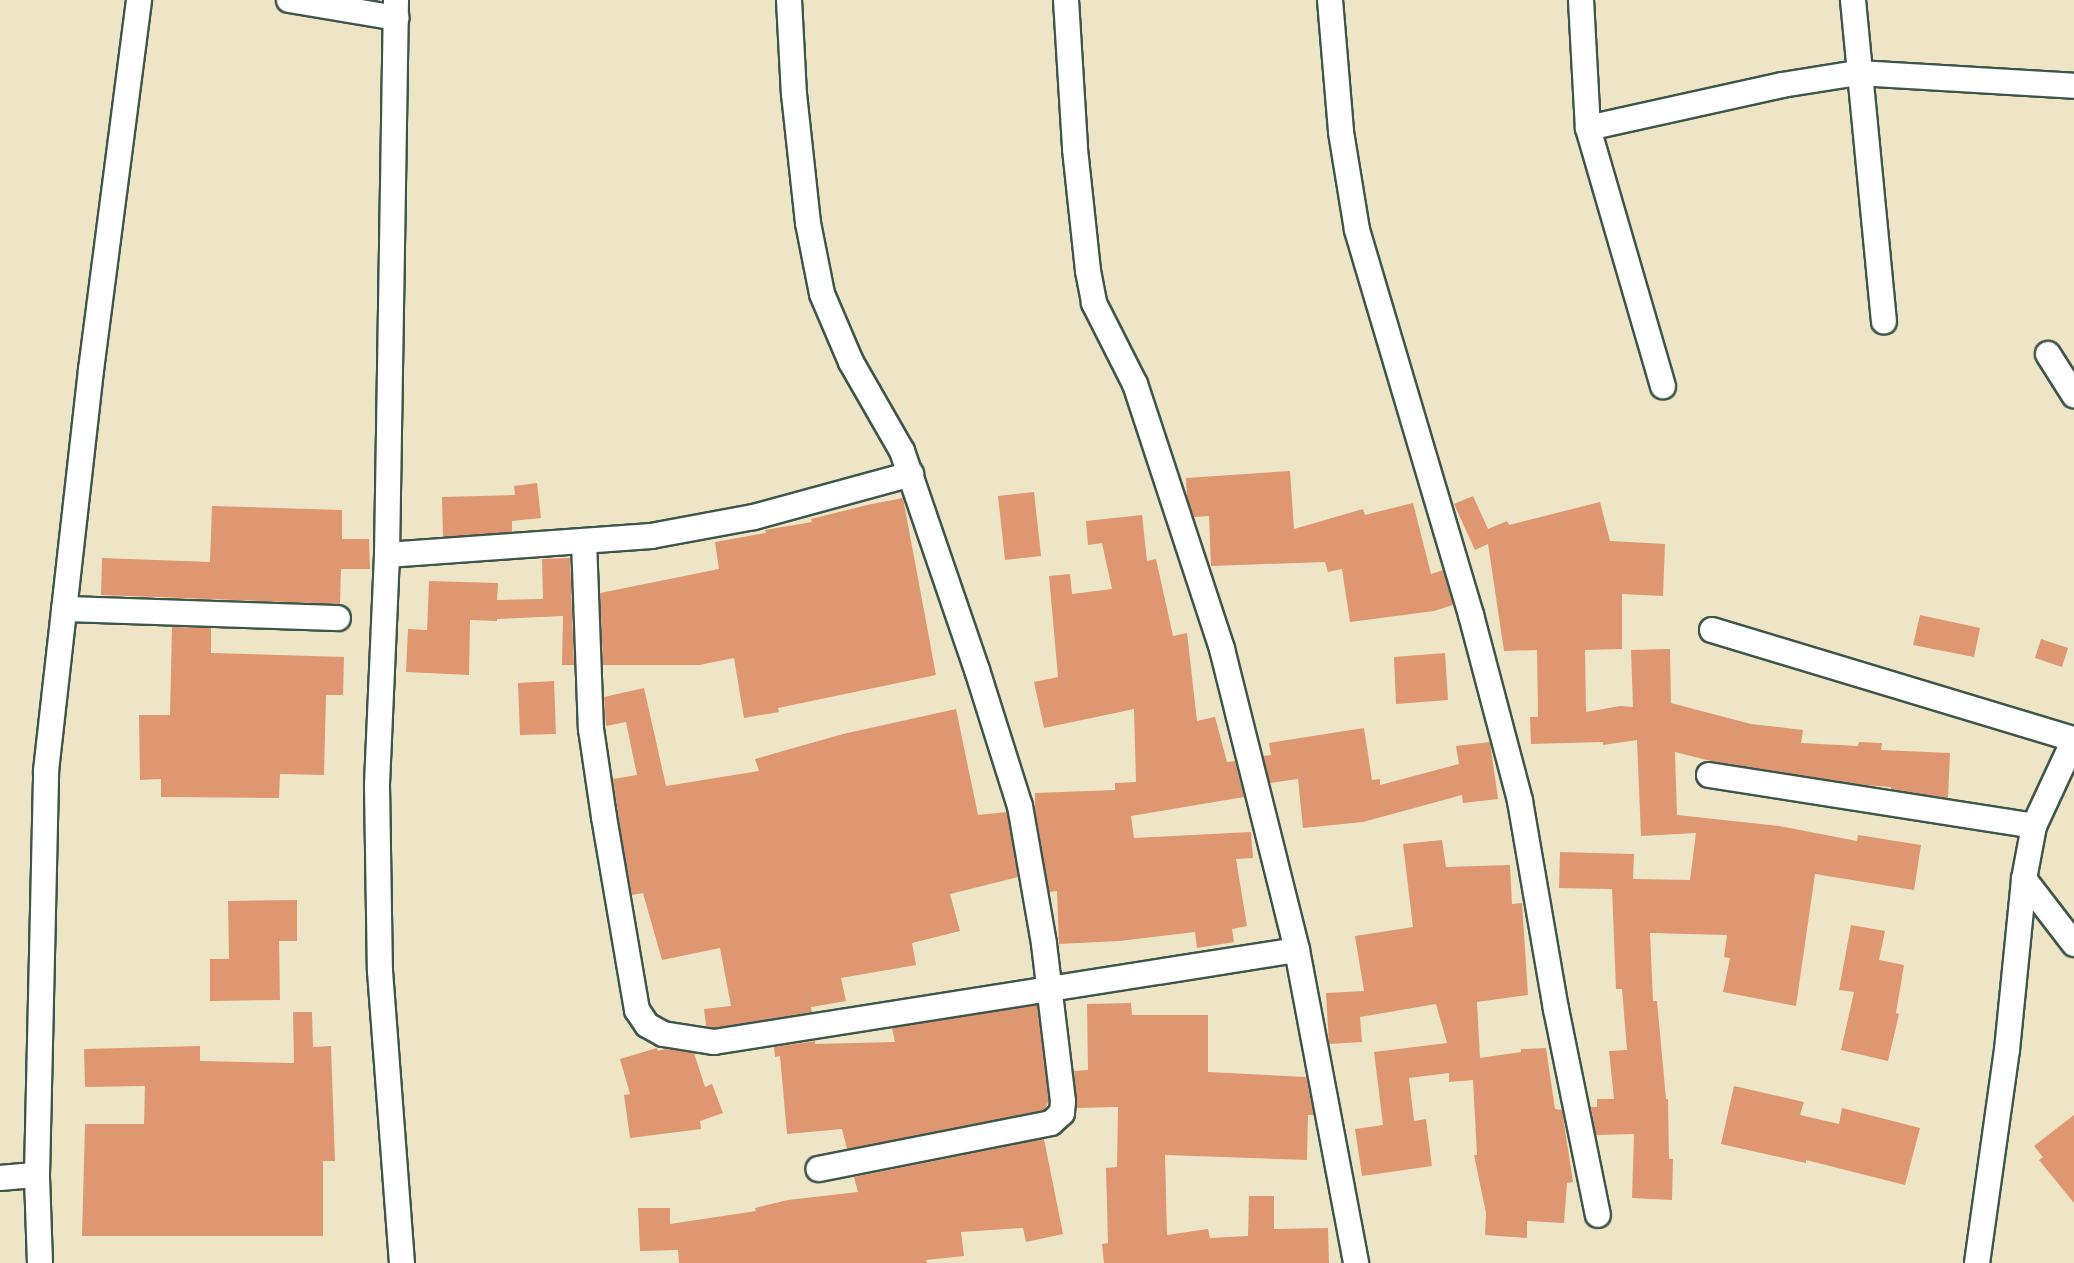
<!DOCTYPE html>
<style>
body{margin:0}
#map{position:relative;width:2074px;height:1263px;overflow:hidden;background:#eee5c7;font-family:"Indie Flower",sans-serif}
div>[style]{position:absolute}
.building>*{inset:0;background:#de9771}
.roads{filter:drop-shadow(2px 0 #3e564a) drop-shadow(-2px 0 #3e564a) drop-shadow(0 2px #3e564a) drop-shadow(0 -2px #3e564a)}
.minor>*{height:24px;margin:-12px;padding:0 12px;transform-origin:12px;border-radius:12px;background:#fff}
span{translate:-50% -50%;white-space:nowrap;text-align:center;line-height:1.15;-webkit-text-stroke:4.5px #fdfcf7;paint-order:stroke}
</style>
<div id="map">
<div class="building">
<i style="clip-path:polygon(1290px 471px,1294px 529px,1363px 509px,1365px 515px,1413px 503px,1431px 574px,1443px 570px,1453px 605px,1434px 611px,1350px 622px,1342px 569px,1328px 572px,1325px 562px,1211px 566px,1209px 516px,1194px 517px,1187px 498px,1186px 478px)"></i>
<i style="clip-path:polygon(537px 483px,541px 518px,512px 521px,512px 532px,443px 537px,442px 497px,515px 495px,514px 486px)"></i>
<i style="clip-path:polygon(1034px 492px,1041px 556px,1005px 560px,998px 496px)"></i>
<i style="clip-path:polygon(1473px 496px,1488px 529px,1507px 521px,1509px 525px,1600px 502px,1610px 541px,1665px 544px,1663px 596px,1622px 594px,1622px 649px,1585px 650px,1586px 712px,1620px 706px,1633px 707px,1631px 650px,1670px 649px,1671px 703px,1751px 724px,1803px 730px,1801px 743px,1858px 746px,1859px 742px,1882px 743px,1881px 750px,1950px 753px,1948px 798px,1891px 789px,1891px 787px,1865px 785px,1711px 761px,1675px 752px,1677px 815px,1779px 826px,1857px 841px,1858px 835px,1921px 845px,1914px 890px,1815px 874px,1796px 1006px,1723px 992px,1730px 958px,1724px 957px,1727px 935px,1650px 933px,1653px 1001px,1657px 1001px,1666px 1099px,1668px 1099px,1669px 1159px,1673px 1159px,1672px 1200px,1632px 1198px,1634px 1134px,1596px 1135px,1591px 1107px,1597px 1107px,1597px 1099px,1614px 1099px,1609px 1051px,1627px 1050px,1622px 989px,1616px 989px,1612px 889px,1559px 888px,1560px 852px,1634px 854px,1633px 879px,1690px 880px,1696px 833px,1641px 836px,1637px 740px,1603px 745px,1603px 742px,1531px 744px,1530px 717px,1538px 717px,1537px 650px,1504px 651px,1488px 544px,1475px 550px,1454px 504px)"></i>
<i style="clip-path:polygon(903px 498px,936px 675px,778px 708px,779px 712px,744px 718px,734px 658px,699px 665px,603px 665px,600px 593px,719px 569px,715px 542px,766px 533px,765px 530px,812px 522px,811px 519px,867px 505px)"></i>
<i style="clip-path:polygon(212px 506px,342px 510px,342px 539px,369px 539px,370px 569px,341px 569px,340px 604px,101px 595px,102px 558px,210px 562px)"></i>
<i style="clip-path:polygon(1142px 515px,1147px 561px,1156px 559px,1173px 636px,1187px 633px,1197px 721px,1215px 717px,1227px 762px,1235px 761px,1244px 797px,1131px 816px,1134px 838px,1251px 832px,1253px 858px,1236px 859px,1247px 926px,1232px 929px,1234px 942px,1197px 948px,1195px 932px,1119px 941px,1059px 944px,1057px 891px,1049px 892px,1035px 809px,1035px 793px,1115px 790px,1115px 783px,1136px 782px,1134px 709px,1044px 728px,1034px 682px,1058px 677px,1049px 576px,1070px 574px,1072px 594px,1112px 589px,1102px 543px,1088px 545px,1086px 521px)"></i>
<i style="clip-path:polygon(570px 558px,574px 665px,562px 665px,563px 616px,497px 619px,497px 621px,470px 620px,469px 675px,406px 672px,408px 629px,427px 630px,429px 581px,498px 583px,497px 600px,543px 599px,542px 559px)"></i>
<i style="clip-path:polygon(1920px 615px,1980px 628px,1974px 657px,1913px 645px)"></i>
<i style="clip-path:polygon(172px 627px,211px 628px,211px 653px,344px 657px,343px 695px,326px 695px,324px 775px,280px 774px,279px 798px,161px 797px,161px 779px,140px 780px,139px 715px,170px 715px)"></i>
<i style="clip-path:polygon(2041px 639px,2068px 648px,2062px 667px,2035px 658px)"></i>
<i style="clip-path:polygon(1445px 653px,1448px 700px,1396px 704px,1394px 657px)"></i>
<i style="clip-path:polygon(554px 681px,556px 734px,520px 735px,518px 683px)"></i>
<i style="clip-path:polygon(644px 688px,666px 786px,759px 771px,755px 759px,843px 734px,956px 709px,978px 815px,1007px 812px,1018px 877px,950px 894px,960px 931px,912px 943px,916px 965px,841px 978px,846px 1001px,811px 1007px,812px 1012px,714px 1028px,706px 1026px,704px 1009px,731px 1006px,720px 948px,662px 960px,643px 893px,632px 895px,622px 840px,613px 779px,637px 775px,626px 722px,606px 726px,604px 697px)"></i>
<i style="clip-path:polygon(1364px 728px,1372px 780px,1380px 779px,1380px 785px,1459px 764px,1456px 746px,1490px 742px,1498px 799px,1463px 803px,1462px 795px,1363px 822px,1303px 828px,1298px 779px,1270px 783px,1263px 756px,1271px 755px,1269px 743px)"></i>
<i style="clip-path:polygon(1442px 840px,1446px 867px,1510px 865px,1512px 904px,1522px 903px,1528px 995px,1477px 1002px,1480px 1058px,1521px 1052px,1521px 1049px,1546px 1048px,1555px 1109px,1562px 1110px,1573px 1182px,1567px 1183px,1564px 1223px,1527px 1221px,1527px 1238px,1485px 1235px,1486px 1213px,1474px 1155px,1477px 1155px,1473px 1080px,1449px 1082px,1449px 1073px,1409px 1078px,1414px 1121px,1426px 1119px,1432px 1166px,1362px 1176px,1355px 1129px,1383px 1125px,1374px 1052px,1447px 1043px,1436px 1004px,1360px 1017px,1362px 1042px,1329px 1044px,1326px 993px,1364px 991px,1355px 936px,1413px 927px,1403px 844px)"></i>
<i style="clip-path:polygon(297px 900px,297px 941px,279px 941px,280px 1000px,210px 1001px,210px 959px,229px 959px,228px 901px)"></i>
<i style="clip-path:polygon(1851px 925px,1885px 931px,1879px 960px,1904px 965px,1896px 1013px,1899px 1014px,1888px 1061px,1841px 1050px,1854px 992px,1839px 990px)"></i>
<i style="clip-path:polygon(1131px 1003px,1132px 1015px,1208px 1015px,1208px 1072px,1306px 1077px,1314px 1115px,1308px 1115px,1307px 1160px,1165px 1155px,1167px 1235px,1208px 1229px,1210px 1238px,1248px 1236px,1249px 1196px,1274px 1196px,1274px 1229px,1328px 1228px,1329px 1263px,1104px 1263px,1102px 1244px,1108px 1243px,1106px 1168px,1117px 1167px,1118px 1107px,1077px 1108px,1074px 1071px,1088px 1070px,1087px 1004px)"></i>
<i style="clip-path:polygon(1037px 1005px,1049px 1101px,1044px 1110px,847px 1149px,842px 1129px,787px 1134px,780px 1056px,775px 1057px,774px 1047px,815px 1041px,815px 1044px,895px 1042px,892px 1028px)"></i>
<i style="clip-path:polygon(293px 1012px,312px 1012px,313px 1047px,331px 1046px,335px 1161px,323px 1161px,323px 1236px,82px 1236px,85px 1124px,144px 1124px,145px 1086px,85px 1087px,84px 1049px,200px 1046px,200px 1061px,294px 1063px)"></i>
<i style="clip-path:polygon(657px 1048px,658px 1051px,665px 1049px,694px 1053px,705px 1087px,712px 1084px,723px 1113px,700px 1121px,701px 1129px,630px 1138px,624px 1095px,630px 1094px,620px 1059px)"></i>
<i style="clip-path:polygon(1734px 1086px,1804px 1102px,1800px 1115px,1839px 1124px,1842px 1108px,1920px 1128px,1905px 1185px,1806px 1160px,1806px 1163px,1721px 1144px)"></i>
<i style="clip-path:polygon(2074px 1115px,2074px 1203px,2039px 1160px,2043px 1157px,2034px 1146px)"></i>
<i style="clip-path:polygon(1044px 1139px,1063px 1234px,1026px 1242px,1023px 1228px,961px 1232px,964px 1256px,926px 1260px,927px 1263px,679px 1263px,678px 1250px,640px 1251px,638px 1208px,670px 1208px,670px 1224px,756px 1211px,755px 1208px,788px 1200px,858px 1192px,854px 1177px)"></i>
</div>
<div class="roads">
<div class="minor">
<i style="left:289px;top:0;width:109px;rotate:9.5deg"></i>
<i style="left:396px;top:0;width:555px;rotate:90.93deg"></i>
<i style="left:387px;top:555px;width:231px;rotate:92.5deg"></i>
<i style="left:377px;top:786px;width:185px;rotate:89.1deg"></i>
<i style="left:380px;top:971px;width:293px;rotate:85.7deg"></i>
<i style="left:789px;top:0;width:94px;rotate:87deg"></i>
<i style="left:794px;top:94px;width:130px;rotate:83.8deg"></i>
<i style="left:808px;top:223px;width:72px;rotate:78.8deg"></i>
<i style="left:822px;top:294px;width:74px;rotate:66.9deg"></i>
<i style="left:851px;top:362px;width:103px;rotate:60.2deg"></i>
<i style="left:902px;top:451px;width:231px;rotate:71.1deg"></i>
<i style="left:977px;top:670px;width:143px;rotate:72.5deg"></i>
<i style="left:1020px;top:806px;width:140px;rotate:80.1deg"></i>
<i style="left:1044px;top:944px;width:158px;rotate:83.1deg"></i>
<i style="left:1063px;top:1101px;width:12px;rotate:95deg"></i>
<i style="left:1062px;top:1113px;width:15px;rotate:138deg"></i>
<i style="left:1051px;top:1123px;width:237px;rotate:168.8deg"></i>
<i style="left:1066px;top:0;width:149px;rotate:86.5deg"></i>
<i style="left:1075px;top:149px;width:123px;rotate:83.9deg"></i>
<i style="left:1088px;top:271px;width:33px;rotate:79deg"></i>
<i style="left:1094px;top:303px;width:91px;rotate:63.2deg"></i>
<i style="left:1135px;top:384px;width:279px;rotate:71.8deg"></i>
<i style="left:1222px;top:649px;width:310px;rotate:76deg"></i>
<i style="left:1297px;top:950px;width:319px;rotate:79.3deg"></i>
<i style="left:1330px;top:0;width:132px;rotate:85.2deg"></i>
<i style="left:1341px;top:132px;width:99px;rotate:80.7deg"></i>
<i style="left:1357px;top:230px;width:402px;rotate:73.5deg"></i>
<i style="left:1471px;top:615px;width:192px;rotate:75.2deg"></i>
<i style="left:1520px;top:801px;width:211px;rotate:80.2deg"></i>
<i style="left:1556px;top:1009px;width:210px;rotate:78.5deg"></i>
<i style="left:1581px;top:0;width:128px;rotate:86.9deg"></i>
<i style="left:1588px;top:128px;width:269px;rotate:73.8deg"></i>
<i style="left:1853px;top:0;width:323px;rotate:84.5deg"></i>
<i style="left:1588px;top:128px;width:199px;rotate:-12.5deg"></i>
<i style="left:1782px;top:85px;width:77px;rotate:-9deg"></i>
<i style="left:1858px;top:73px;width:216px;rotate:3.4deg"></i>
<i style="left:2048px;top:354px;width:49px;rotate:57.6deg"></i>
<i style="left:584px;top:541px;width:188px;rotate:87.9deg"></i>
<i style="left:591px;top:729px;width:89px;rotate:81.6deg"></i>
<i style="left:604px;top:817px;width:196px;rotate:80.3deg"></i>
<i style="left:637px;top:1010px;width:18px;rotate:56deg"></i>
<i style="left:647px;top:1025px;width:18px;rotate:29deg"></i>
<i style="left:663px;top:1034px;width:52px;rotate:8.9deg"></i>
<i style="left:714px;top:1042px;width:590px;rotate:-8.97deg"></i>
<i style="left:387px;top:555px;width:265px;rotate:-4.1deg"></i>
<i style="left:651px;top:536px;width:105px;rotate:-10.5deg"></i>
<i style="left:754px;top:517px;width:163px;rotate:-15.3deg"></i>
<i style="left:64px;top:609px;width:274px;rotate:1.9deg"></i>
<i style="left:1712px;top:630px;width:378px;rotate:16.8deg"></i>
<i style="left:1709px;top:775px;width:329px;rotate:8.9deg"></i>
<i style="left:2024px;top:879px;width:82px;rotate:52.4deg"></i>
<i style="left:0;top:1178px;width:37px;rotate:-5deg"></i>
<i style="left:40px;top:1263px;width:88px;rotate:-92deg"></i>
<i style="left:37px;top:1175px;width:404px;rotate:-88.7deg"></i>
<i style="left:46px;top:771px;width:404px;rotate:-83.6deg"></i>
<i style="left:91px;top:370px;width:373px;rotate:-82.6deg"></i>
<i style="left:1977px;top:1263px;width:215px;rotate:-82deg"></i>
<i style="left:2007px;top:1050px;width:172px;rotate:-84.3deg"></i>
<i style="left:2024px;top:879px;width:54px;rotate:-79.3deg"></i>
<i style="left:2034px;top:826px;width:95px;rotate:-65.1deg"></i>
</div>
</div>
</div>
